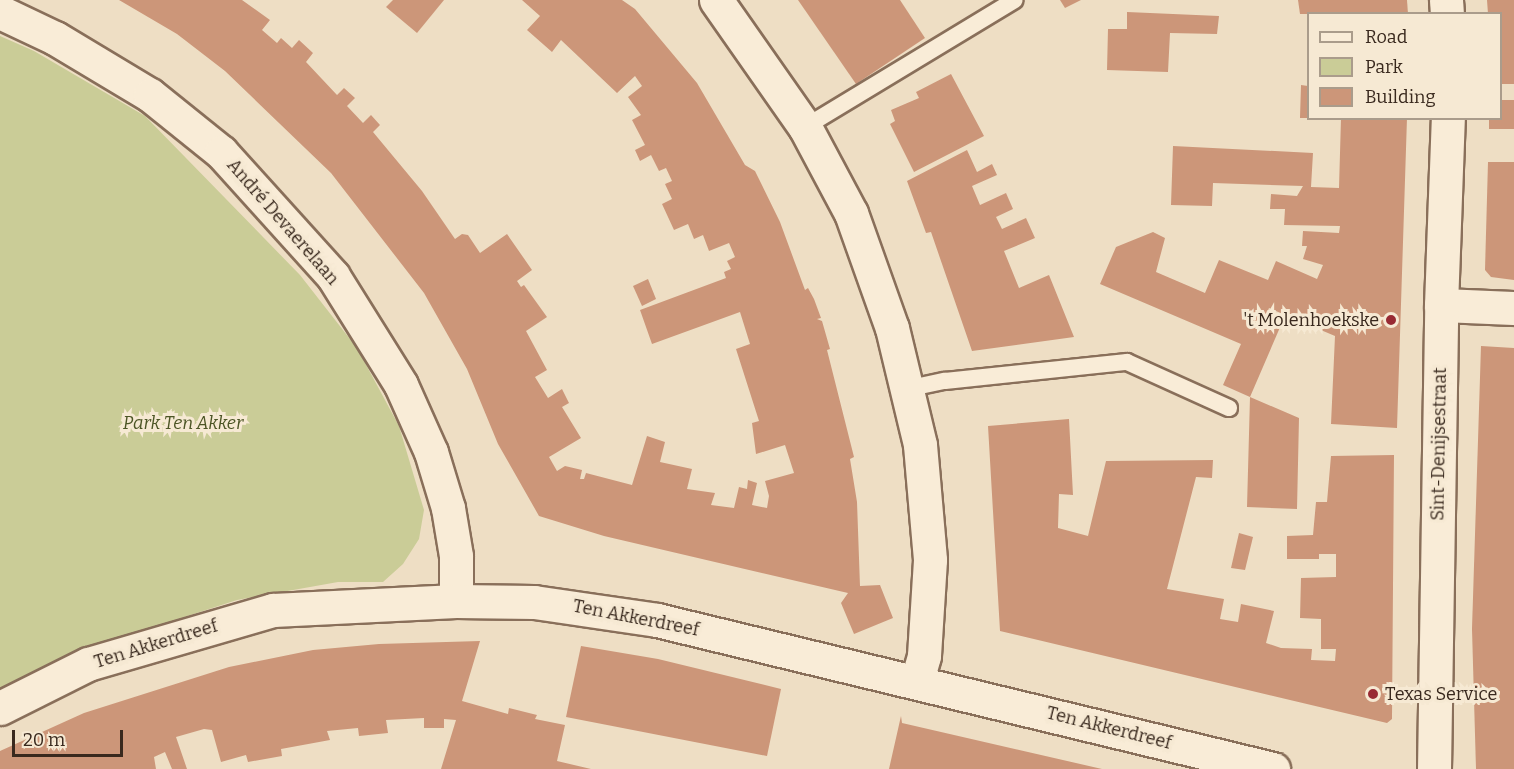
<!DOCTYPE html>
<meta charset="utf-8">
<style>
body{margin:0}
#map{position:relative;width:1514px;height:769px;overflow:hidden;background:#eedec4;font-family:Bitter,serif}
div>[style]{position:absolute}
.green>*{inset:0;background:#cacc97}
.building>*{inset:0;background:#cc9679}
.roads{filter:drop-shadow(2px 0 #896f5a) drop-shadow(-2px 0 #896f5a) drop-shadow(0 2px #896f5a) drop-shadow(0 -2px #896f5a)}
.service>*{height:16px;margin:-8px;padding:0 8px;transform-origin:8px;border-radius:8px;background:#f9ecd7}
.minor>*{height:33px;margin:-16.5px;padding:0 16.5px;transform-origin:16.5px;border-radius:16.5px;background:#f9ecd7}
.dots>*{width:16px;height:16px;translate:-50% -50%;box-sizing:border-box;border:3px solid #f6e9d3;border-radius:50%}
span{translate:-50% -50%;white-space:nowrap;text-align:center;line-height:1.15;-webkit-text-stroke:6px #f6e9d3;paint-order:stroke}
.street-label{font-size:18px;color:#39291e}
.poi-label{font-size:18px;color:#39291e}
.right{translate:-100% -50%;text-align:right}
.left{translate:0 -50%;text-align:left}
.park-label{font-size:18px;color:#4c5525;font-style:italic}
.legend{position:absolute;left:1307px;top:12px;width:195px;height:108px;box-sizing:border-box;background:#f6e9d3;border:2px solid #aa9c8b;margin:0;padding:8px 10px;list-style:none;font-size:18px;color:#39291e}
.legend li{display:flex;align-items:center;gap:12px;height:30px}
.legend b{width:30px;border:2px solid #aa9c8b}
.scale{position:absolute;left:12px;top:730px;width:111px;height:27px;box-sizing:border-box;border:3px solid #39291e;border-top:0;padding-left:8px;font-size:18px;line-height:21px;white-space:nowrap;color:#39291e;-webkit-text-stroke:4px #f6e9d3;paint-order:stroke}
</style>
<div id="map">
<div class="green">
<i style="clip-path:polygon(0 36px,34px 51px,145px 116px,300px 275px,357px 348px,399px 426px,424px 510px,419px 539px,403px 564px,383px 582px,338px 582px,237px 600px,76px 652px,0 690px)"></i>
</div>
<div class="building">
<i style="clip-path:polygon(119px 0,242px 0,270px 20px,262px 30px,277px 43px,281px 38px,292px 48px,299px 40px,313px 53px,306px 62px,337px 95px,344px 88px,355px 98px,347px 106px,363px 123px,371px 115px,380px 125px,373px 132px,422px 191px,455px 239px,462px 234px,468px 235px,480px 253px,507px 234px,532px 270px,517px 281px,521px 287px,524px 285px,547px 317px,526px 331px,547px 370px,535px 377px,548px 398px,562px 389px,569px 403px,562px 407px,581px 438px,549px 457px,557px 471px,565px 466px,582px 470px,580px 479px,584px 479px,586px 473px,632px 485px,647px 436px,665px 442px,660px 462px,692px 469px,687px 489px,715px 493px,711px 505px,734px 508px,739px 487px,747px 489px,748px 480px,757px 483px,752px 505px,767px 508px,769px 496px,765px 481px,794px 473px,785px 445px,756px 454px,752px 423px,759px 421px,736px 349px,750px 344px,740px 312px,652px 344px,640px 310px,726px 278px,724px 272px,731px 269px,727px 261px,735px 257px,729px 243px,709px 251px,703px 235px,694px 239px,688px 224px,674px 230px,662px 204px,672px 199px,665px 184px,672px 181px,666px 168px,659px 171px,651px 155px,640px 161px,635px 150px,645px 145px,632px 120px,641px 115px,628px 97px,642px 86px,635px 76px,617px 93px,561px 40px,552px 52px,527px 30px,540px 16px,522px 0,622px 0,635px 9px,697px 83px,745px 165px,755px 171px,780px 222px,805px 290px,808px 288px,814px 299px,821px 318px,817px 319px,822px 321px,830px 349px,827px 350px,854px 457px,850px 459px,857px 502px,860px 586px,880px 585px,893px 618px,854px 634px,841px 603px,848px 593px,604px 536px,539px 516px,498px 444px,467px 369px,424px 293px,331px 173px,225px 71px,177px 34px)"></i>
<i style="clip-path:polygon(393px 0,444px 0,417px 33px,386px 7px)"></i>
<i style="clip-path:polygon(798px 0,900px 0,925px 38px,856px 84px)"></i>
<i style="clip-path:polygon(1060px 0,1081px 0,1065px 8px)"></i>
<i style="clip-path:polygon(1298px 0,1407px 0,1408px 14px,1300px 14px)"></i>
<i style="clip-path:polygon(1487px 0,1514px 0,1514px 84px,1500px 84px,1500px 14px,1488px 14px)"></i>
<i style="clip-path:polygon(1127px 12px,1219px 16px,1217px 34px,1170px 33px,1168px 72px,1107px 70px,1108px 29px,1127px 29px)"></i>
<i style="clip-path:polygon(951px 74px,984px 136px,914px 172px,890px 124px,895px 121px,891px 110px,919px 98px,916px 92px)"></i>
<i style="clip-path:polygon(1301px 85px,1308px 86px,1308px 118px,1300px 118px)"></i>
<i style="clip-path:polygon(1500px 100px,1514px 100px,1514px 129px,1489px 129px,1489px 118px,1500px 118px)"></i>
<i style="clip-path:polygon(1341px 118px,1407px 118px,1397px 428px,1331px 424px,1335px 336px,1269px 308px,1265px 318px,1281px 325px,1250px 397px,1299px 418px,1297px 509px,1247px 507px,1250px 397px,1223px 385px,1241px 344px,1100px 284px,1116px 247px,1153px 232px,1165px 238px,1156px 272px,1205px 293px,1219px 260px,1268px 280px,1276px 261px,1317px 279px,1323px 265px,1303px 259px,1307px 246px,1302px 246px,1303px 231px,1339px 233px,1340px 226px,1284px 225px,1285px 209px,1270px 209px,1271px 194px,1297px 196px,1303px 186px,1213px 183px,1212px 206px,1171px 205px,1173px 146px,1313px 153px,1311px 187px,1339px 188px)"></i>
<i style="clip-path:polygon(967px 150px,977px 172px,992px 164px,997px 175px,972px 186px,980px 205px,1006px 193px,1013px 209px,996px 217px,1002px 229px,1026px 218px,1035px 238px,1004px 251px,1019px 288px,1049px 275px,1074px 337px,972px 351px,931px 232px,926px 233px,907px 181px)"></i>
<i style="clip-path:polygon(1488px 162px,1514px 162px,1514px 280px,1491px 277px,1485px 270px)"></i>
<i style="clip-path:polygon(648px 279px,656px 299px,642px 306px,633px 286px)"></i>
<i style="clip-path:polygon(1481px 346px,1514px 348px,1514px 769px,1476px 769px,1472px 629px)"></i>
<i style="clip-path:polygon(1069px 419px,1073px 495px,1059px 494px,1058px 528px,1088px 536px,1106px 461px,1213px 460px,1212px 478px,1196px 477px,1167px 589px,1224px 599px,1220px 619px,1238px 622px,1241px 604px,1274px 611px,1266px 643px,1281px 648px,1312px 649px,1311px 660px,1335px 661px,1336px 649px,1321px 649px,1321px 619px,1300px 618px,1301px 578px,1336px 577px,1336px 554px,1319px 554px,1319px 559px,1287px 559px,1287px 536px,1313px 535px,1316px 502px,1327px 502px,1331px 456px,1394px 455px,1392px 719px,1387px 723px,1000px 631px,988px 426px)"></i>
<i style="clip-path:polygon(1239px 533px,1253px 537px,1245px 570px,1231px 568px)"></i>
<i style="clip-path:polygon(480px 641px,462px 701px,508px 714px,509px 708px,537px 715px,535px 719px,565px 725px,557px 761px,591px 769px,441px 769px,456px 720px,444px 719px,444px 728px,424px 728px,424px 718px,386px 720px,388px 733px,359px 736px,358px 728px,327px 731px,330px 740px,281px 749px,282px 756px,248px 762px,246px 755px,221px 762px,212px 730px,204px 729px,176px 737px,187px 769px,172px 769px,165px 752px,154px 757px,156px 769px,0 769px,0 751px,84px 713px,229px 667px,313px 650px,379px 644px)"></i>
<i style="clip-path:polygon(581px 646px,658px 659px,781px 689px,767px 756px,566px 717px)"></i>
<i style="clip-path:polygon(901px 716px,902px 723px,1102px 769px,889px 769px)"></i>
</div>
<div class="roads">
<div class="service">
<i style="left:805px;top:127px;width:245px;rotate:-31.2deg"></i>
<i style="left:906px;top:389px;width:40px;rotate:-12deg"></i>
<i style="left:945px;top:381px;width:183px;rotate:-6deg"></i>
<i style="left:1127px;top:362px;width:112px;rotate:24.3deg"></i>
</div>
<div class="minor">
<i style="left:716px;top:0;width:155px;rotate:55deg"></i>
<i style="left:805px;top:127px;width:98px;rotate:61.9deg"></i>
<i style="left:851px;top:213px;width:122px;rotate:70.4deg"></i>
<i style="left:892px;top:328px;width:120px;rotate:76.5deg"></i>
<i style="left:920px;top:445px;width:115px;rotate:85deg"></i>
<i style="left:930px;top:560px;width:96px;rotate:93.6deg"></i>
<i style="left:924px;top:656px;width:26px;rotate:106deg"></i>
<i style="left:1446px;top:0;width:14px;rotate:86deg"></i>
<i style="left:0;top:12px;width:61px;rotate:25.3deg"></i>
<i style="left:55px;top:38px;width:111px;rotate:31deg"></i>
<i style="left:150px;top:95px;width:91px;rotate:38.8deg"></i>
<i style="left:221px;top:152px;width:167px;rotate:47.9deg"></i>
<i style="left:333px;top:276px;width:128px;rotate:58deg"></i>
<i style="left:401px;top:385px;width:73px;rotate:65.9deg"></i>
<i style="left:431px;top:452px;width:59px;rotate:73.1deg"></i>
<i style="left:448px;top:508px;width:49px;rotate:80.5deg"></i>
<i style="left:456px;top:556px;width:45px;rotate:90deg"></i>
<i style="left:1441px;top:305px;width:73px;rotate:2.4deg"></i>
<i style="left:0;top:708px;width:98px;rotate:-26.6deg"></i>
<i style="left:88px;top:664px;width:193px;rotate:-16.3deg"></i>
<i style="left:273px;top:610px;width:183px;rotate:-2.8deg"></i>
<i style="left:456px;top:601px;width:78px;rotate:0.7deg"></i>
<i style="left:534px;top:602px;width:124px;rotate:8.3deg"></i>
<i style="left:657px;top:620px;width:634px;rotate:13.6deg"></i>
<i style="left:1434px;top:769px;width:464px;rotate:-89.1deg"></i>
<i style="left:1441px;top:305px;width:187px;rotate:-87.9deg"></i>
</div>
</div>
<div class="dots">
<i style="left:1391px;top:320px;background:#982a33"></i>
<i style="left:1373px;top:694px;background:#982a33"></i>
</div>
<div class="street-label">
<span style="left:283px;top:222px;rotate:49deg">André Devaerelaan</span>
<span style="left:1439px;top:444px;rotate:-89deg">Sint-Denijsestraat</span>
<span style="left:636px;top:618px;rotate:11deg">Ten Akkerdreef</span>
<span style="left:156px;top:644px;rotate:-17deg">Ten Akkerdreef</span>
<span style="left:1109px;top:728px;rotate:14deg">Ten Akkerdreef</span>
</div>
<div class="poi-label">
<span class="right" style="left:1379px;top:320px">'t Molenhoekske</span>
<span class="left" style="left:1385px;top:694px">Texas Service</span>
</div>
<div class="park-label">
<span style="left:183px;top:423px">Park Ten Akker</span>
</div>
<ul class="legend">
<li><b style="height:8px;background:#f9ecd7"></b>Road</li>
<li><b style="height:16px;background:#cacc97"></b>Park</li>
<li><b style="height:16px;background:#cc9679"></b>Building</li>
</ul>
<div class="scale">20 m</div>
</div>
